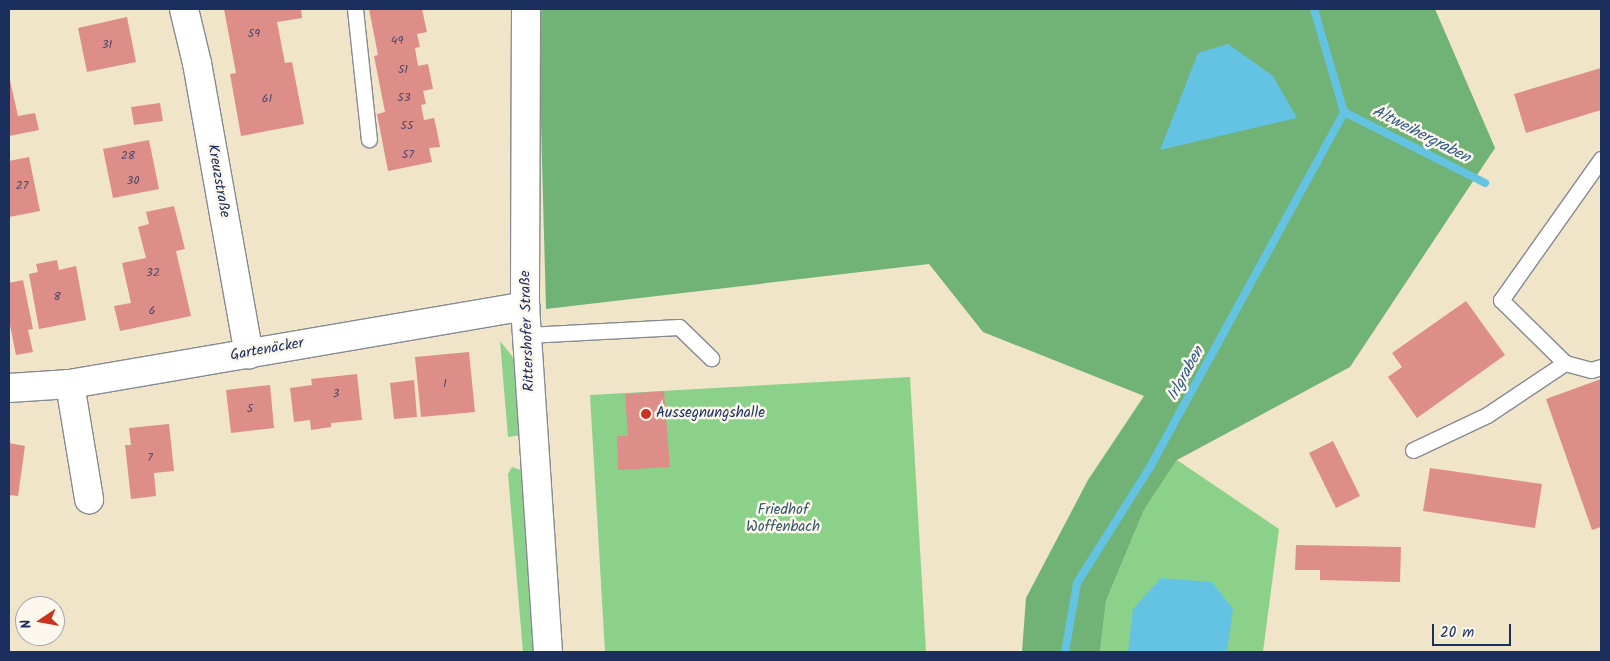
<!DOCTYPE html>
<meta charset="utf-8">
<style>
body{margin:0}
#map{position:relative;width:1610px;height:661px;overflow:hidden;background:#f0e5c8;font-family:Kalam,sans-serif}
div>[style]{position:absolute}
.green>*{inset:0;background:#8cd18a}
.forest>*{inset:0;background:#71b376}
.water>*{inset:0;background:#64c3e2}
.stream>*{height:8px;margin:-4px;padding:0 4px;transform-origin:4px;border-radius:4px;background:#64c3e2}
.building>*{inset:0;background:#dd8e88}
.roads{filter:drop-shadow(1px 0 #868a93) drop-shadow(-1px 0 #868a93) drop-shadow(0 1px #868a93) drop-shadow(0 -1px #868a93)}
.lane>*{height:15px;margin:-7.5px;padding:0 7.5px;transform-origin:7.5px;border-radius:7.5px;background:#fff}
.street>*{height:28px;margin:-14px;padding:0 14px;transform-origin:14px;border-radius:14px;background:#fff}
.dots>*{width:14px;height:14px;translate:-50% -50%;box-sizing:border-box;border:2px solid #fbf7ec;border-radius:50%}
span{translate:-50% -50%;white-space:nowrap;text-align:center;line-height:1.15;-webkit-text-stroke:5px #fbf7ec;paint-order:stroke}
.number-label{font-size:12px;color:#4c4768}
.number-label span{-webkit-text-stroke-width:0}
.street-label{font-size:15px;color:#1b2f5e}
.poi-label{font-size:15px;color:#1b2f5e}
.left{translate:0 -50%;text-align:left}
.park-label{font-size:15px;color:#375869}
.water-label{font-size:16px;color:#315b86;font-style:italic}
.frame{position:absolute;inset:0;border:10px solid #1b2f5e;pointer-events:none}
.north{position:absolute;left:15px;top:596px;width:50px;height:50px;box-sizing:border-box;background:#fbf7ec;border:1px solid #a1a7b3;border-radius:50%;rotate:258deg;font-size:14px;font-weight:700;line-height:20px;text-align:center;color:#1b2f5e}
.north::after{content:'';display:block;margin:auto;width:18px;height:22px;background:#c8321e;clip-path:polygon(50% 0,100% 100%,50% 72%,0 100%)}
.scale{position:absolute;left:1432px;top:624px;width:79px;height:22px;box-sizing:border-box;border:2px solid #1b2f5e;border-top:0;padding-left:6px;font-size:15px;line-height:18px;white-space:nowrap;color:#1b2f5e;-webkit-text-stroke:4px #fbf7ec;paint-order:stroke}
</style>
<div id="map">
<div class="green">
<i style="clip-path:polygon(500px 341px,512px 356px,516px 370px,522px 435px,508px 437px)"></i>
<i style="clip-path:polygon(910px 377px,926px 652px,605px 652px,590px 395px)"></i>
<i style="clip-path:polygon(1177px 460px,1279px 529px,1263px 652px,1100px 652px,1106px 601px,1144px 510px)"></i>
<i style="clip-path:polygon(512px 467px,523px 471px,537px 652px,523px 652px,508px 474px)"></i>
</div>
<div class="forest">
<i style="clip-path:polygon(545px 9px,1435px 9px,1495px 148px,1350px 367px,1177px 460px,1144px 510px,1106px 601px,1100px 652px,1022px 652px,1026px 598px,1088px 480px,1144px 396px,983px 332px,929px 264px,546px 309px,538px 12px)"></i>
</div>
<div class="water">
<i style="clip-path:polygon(1228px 44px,1273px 76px,1297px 118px,1160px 150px,1198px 53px)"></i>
<i style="clip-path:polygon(1161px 578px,1212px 582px,1233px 609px,1227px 652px,1128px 652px,1133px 609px)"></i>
</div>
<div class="stream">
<i style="left:1314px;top:9px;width:107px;rotate:73.8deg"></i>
<i style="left:1344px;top:112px;width:158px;rotate:26.7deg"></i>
<i style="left:1065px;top:652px;width:70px;rotate:-80.1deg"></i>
<i style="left:1077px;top:583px;width:137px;rotate:-57.8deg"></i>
<i style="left:1150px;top:467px;width:405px;rotate:-61.3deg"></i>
</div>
<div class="building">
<i style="clip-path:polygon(224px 9px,301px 9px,302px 18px,277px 22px,285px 63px,292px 62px,304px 124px,241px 136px,230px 74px,236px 73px)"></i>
<i style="clip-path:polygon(369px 9px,422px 9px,427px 32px,417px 34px,420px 47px,415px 48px,418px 66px,428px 64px,433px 89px,423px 91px,426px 104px,421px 105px,424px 120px,434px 118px,437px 131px,440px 147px,429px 148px,432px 162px,388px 171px,377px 114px,385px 112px,374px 56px,378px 55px)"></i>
<i style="clip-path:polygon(127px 17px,136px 62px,87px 72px,78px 28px)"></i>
<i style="clip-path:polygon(1601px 68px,1601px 110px,1526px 133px,1514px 94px)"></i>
<i style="clip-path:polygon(9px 76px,18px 116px,35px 113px,39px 130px,9px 136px)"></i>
<i style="clip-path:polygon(160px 103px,163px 121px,134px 125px,131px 107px)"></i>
<i style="clip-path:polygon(149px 140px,159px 189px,113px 198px,103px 149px)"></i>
<i style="clip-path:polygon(29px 157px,40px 211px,9px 217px,9px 161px)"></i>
<i style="clip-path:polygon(174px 206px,185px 249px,176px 251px,191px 316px,120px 331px,114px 306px,131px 303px,122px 263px,146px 258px,138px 227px,149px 224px,146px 212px)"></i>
<i style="clip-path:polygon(57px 260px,59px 270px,76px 266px,86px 320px,39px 329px,29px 274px,38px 272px,36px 264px)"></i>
<i style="clip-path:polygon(23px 280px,33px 329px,28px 330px,33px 352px,16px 355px,9px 320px,9px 283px)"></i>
<i style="clip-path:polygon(1466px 301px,1505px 355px,1417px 418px,1388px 377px,1402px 367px,1392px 353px)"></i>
<i style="clip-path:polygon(469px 352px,475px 412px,421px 417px,415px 357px)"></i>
<i style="clip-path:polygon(357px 374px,362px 420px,331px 423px,331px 427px,311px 430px,310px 420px,294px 422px,290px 388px,312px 385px,311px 379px)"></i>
<i style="clip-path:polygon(1601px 379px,1601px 527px,1592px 530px,1546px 399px)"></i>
<i style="clip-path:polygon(414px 380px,417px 417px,394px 419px,390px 383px)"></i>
<i style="clip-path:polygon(270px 385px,274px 428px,231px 433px,226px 390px)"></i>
<i style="clip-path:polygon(664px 391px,670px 467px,618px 470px,617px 436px,628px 436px,625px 394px)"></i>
<i style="clip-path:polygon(169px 424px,174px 471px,154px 473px,156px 496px,131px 499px,125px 445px,131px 445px,129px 428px)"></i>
<i style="clip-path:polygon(1333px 441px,1360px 496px,1336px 508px,1309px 453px)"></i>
<i style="clip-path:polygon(9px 443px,25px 446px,18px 496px,9px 495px)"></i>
<i style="clip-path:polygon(1430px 468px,1542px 484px,1535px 528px,1423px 511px)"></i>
<i style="clip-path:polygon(1296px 545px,1401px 547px,1400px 582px,1320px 580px,1320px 570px,1295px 570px)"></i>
</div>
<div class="roads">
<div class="lane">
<i style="left:355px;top:9px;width:131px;rotate:83.9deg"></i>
<i style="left:1601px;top:159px;width:173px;rotate:125.3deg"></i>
<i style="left:1501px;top:300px;width:90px;rotate:44.5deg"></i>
<i style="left:1565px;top:363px;width:27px;rotate:15deg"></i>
<i style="left:1591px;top:370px;width:10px;rotate:-17deg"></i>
<i style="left:527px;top:335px;width:152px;rotate:-3deg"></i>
<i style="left:679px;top:327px;width:45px;rotate:44.1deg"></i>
<i style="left:1413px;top:450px;width:82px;rotate:-25.3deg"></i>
<i style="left:1487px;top:415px;width:94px;rotate:-33.7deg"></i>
</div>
<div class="street">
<i style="left:184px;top:9px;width:56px;rotate:76.5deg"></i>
<i style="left:197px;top:63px;width:296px;rotate:79.9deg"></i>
<i style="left:526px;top:9px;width:297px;rotate:90.2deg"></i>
<i style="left:525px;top:306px;width:347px;rotate:86.2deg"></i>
<i style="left:70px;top:384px;width:117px;rotate:80.6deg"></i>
<i style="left:9px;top:388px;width:61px;rotate:-3.8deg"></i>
<i style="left:70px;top:384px;width:462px;rotate:-9.7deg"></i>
</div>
</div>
<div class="dots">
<i style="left:646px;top:414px;background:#c8321e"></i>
</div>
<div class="number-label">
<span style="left:254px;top:34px">59</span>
<span style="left:397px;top:41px">49</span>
<span style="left:107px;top:45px">31</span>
<span style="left:403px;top:70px">51</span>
<span style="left:404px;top:98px">53</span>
<span style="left:267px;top:99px">61</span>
<span style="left:407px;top:126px">55</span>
<span style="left:408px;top:155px">57</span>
<span style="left:128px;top:156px">28</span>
<span style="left:133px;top:181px">30</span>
<span style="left:22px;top:186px">27</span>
<span style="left:153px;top:273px">32</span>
<span style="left:57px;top:297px">8</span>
<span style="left:152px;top:311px">6</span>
<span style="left:445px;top:384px">1</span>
<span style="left:336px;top:394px">3</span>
<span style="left:250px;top:409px">5</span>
<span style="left:150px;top:458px">7</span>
</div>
<div class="street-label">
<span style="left:218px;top:181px;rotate:80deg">Kreuzstraße</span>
<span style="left:528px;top:331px;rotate:-92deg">Rittershofer Straße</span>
<span style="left:267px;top:350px;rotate:-10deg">Gartenäcker</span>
</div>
<div class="poi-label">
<span class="left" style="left:656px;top:414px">Aussegnungshalle</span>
</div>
<div class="park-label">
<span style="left:783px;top:519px">Friedhof<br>Woffenbach</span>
</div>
<div class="water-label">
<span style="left:1421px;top:135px;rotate:27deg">Altweihergraben</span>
<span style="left:1186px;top:374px;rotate:-61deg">Irlgraben</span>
</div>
<div class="frame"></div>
<div class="north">N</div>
<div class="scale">20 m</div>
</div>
